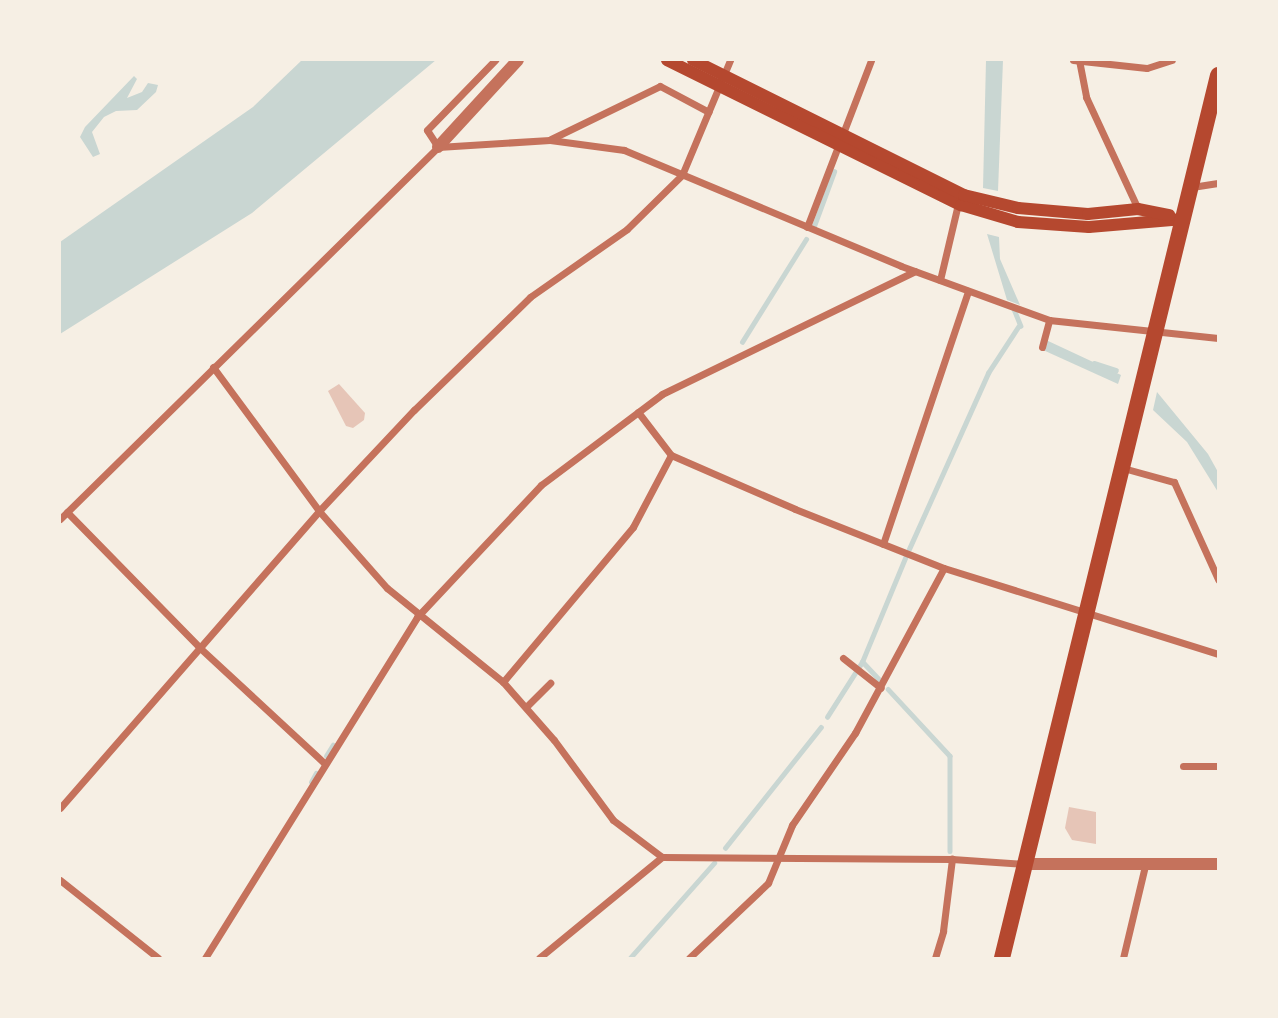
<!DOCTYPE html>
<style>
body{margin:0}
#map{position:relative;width:1278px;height:1018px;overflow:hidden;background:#f6efe4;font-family:"Golos Text",sans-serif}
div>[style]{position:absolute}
.water>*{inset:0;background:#c9d6d2}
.stream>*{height:4.5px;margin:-2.25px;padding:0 2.25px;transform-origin:2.25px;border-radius:2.25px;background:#c9d6d2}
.building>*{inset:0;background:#e6c5b7}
.minor>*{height:7px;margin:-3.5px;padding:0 3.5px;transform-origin:3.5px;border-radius:3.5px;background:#c5725c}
.tertiary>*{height:12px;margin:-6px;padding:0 6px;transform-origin:6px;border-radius:6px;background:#c5725c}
.secondary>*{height:12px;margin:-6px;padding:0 6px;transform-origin:6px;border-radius:6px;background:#b5482f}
.trunk>*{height:16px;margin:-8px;padding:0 8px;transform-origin:8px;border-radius:8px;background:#b5482f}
span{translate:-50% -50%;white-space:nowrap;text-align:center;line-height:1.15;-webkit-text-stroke:5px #f6efe4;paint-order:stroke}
.frame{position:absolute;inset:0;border:61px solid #f6efe4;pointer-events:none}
</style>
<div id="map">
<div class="water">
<i style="clip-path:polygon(302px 60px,436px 60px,252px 213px,60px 334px,60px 242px,253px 107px)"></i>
<i style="clip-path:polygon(986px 60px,1003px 60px,998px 191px,983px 188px)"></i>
<i style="clip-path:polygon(134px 76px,137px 79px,127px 98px,142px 92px,148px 83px,158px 85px,156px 92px,137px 110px,116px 111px,104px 117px,92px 132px,100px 154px,93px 157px,80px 137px,85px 127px)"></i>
<i style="clip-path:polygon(987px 234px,999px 237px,1000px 259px,1020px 305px,1007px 300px)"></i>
<i style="clip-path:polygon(1046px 340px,1121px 375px,1118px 384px,1043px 350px)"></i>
<i style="clip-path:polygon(1157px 392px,1208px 454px,1218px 472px,1218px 492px,1187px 442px,1153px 410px)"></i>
</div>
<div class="stream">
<i style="left:814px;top:226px;width:58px;rotate:-69.7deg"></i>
<i style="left:1014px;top:309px;width:18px;rotate:68deg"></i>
<i style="left:742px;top:342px;width:121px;rotate:-58.1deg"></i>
<i style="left:1094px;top:363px;width:23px;rotate:18deg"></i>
<i style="left:909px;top:549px;width:193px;rotate:-65.8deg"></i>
<i style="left:988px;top:373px;width:55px;rotate:-56.9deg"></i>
<i style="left:880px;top:681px;width:26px;rotate:-133deg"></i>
<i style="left:862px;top:662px;width:113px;rotate:-67.5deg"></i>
<i style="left:888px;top:689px;width:91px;rotate:47.2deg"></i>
<i style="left:950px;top:756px;width:95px;rotate:90deg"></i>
<i style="left:827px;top:717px;width:65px;rotate:-57.5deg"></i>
<i style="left:326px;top:756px;width:13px;rotate:-58deg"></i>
<i style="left:311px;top:782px;width:10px;rotate:-61deg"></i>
<i style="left:725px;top:848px;width:154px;rotate:-51.6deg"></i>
<i style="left:630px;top:958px;width:127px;rotate:-48.5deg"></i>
</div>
<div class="building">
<i style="clip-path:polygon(339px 384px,365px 413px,364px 420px,353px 428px,346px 426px,328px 391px)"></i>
<i style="clip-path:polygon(1069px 807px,1096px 812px,1096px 844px,1072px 840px,1065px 828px)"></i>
</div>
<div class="minor">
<i style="left:1073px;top:60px;width:74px;rotate:6.2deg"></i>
<i style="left:1147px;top:68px;width:26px;rotate:-18deg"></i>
<i style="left:1079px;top:60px;width:38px;rotate:79deg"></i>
<i style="left:1086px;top:97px;width:123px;rotate:65.1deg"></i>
<i style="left:551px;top:139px;width:121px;rotate:-25.9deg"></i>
<i style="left:660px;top:86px;width:55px;rotate:28deg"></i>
<i style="left:438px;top:147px;width:112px;rotate:-3.6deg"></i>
<i style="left:550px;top:140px;width:75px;rotate:7.7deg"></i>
<i style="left:624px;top:150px;width:300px;rotate:22.7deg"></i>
<i style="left:901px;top:266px;width:158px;rotate:20deg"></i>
<i style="left:1049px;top:320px;width:170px;rotate:6.1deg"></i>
<i style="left:438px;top:147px;width:20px;rotate:-123deg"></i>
<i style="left:427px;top:130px;width:98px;rotate:-45.8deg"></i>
<i style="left:1192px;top:187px;width:26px;rotate:-9deg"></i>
<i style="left:807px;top:227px;width:179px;rotate:-69deg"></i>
<i style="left:940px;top:280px;width:78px;rotate:-76.7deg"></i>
<i style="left:1042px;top:347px;width:28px;rotate:-75deg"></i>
<i style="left:213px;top:367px;width:179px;rotate:53.6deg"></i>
<i style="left:319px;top:511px;width:103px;rotate:48.6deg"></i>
<i style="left:387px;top:588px;width:149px;rotate:39deg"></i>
<i style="left:503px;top:682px;width:77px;rotate:48.7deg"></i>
<i style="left:554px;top:740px;width:99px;rotate:53.6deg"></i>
<i style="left:613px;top:820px;width:61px;rotate:37.1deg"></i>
<i style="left:662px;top:857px;width:290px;rotate:0.4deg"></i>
<i style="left:952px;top:859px;width:73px;rotate:3.9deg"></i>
<i style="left:638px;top:412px;width:54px;rotate:52.5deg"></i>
<i style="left:671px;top:455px;width:135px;rotate:23.5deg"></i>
<i style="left:795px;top:509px;width:160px;rotate:21.6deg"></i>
<i style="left:944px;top:568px;width:287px;rotate:17.4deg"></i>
<i style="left:1123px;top:468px;width:53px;rotate:15.4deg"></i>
<i style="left:1174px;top:482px;width:107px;rotate:65.6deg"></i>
<i style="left:67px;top:512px;width:190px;rotate:45.6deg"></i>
<i style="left:200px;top:648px;width:169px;rotate:42.8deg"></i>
<i style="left:60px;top:519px;width:530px;rotate:-44.54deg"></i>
<i style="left:883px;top:544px;width:267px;rotate:-71.4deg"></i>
<i style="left:843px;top:658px;width:48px;rotate:38.3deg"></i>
<i style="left:503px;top:682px;width:202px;rotate:-50deg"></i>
<i style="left:633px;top:527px;width:81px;rotate:-62.2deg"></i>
<i style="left:527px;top:706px;width:33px;rotate:-45deg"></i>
<i style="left:1183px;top:766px;width:35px"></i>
<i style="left:60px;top:808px;width:394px;rotate:-48.9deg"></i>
<i style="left:319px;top:511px;width:139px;rotate:-46.8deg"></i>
<i style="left:414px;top:410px;width:162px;rotate:-44.2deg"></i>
<i style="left:530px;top:297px;width:118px;rotate:-35deg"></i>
<i style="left:627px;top:229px;width:77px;rotate:-44.5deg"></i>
<i style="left:682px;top:175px;width:125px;rotate:-67.3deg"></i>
<i style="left:60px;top:880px;width:125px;rotate:38.5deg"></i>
<i style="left:205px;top:958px;width:402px;rotate:-58.1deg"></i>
<i style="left:417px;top:617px;width:181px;rotate:-46.8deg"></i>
<i style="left:541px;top:485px;width:151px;rotate:-36.9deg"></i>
<i style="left:662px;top:394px;width:281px;rotate:-25.9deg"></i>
<i style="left:539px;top:958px;width:159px;rotate:-39.4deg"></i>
<i style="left:689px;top:958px;width:109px;rotate:-43.5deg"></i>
<i style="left:768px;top:883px;width:63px;rotate:-67.5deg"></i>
<i style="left:792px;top:825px;width:112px;rotate:-55.6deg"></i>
<i style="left:855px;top:733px;width:187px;rotate:-61.7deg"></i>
<i style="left:935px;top:958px;width:28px;rotate:-73deg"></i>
<i style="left:943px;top:931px;width:73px;rotate:-82.9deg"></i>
<i style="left:1123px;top:958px;width:95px;rotate:-76.6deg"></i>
</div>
<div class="tertiary">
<i style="left:438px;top:147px;width:118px;rotate:-47.4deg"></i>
<i style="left:1025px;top:864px;width:193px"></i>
</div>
<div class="secondary">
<i style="left:667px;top:60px;width:328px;rotate:26.3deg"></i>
<i style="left:961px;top:205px;width:59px;rotate:16.6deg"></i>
<i style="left:1018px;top:222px;width:71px;rotate:4deg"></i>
<i style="left:1089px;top:227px;width:95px;rotate:-4.8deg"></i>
<i style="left:693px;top:60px;width:303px;rotate:26.5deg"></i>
<i style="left:964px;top:195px;width:56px;rotate:13.5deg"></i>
<i style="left:1018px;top:208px;width:70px;rotate:4.9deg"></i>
<i style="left:1088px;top:214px;width:50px;rotate:-5.7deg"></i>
<i style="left:1138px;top:209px;width:32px;rotate:11deg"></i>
</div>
<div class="trunk">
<i style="left:1002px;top:958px;width:909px;rotate:-76.25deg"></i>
</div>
<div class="frame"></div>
</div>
